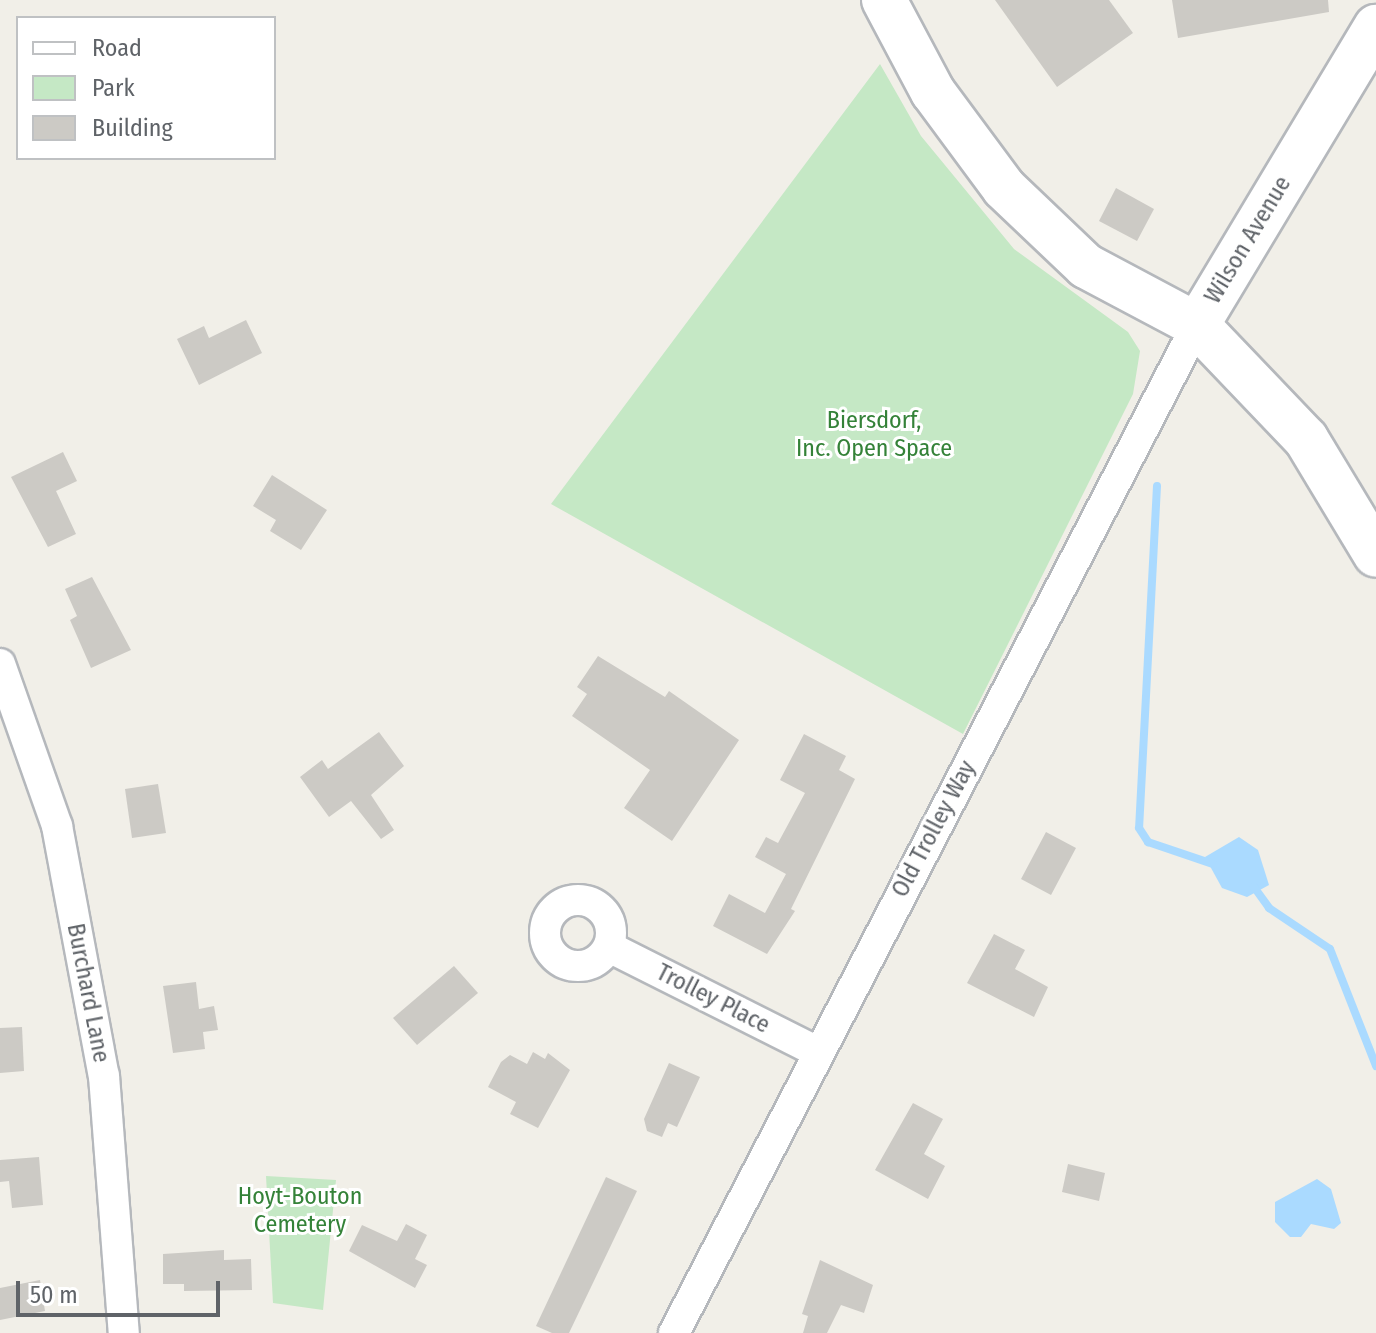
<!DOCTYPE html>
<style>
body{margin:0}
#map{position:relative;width:1376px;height:1333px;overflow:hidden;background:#f1efe8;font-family:"Fira Sans Condensed",sans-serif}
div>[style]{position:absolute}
.green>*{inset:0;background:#c5e8c5}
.water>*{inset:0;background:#aadaff}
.stream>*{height:8px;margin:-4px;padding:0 4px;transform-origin:4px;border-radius:4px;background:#aadaff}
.building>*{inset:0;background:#cccac5}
.roads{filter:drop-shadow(2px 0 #b5b8bc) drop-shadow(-2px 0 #b5b8bc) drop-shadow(0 2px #b5b8bc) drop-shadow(0 -2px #b5b8bc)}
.street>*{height:30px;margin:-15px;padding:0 15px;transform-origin:15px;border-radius:15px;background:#fff}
.street>.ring{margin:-15px;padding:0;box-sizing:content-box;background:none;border:30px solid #fff;border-radius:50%}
.secondary>*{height:44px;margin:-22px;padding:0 22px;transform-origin:22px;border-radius:22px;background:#fff}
span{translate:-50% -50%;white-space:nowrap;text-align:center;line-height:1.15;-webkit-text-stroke:6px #fff;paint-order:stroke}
.street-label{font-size:24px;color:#5f6368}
.park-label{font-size:24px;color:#348238}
.legend{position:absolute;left:16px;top:16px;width:260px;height:144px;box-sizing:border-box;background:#fff;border:2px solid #bfc1c3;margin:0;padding:10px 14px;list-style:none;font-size:24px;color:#5f6368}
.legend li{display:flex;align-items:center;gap:16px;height:40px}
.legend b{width:40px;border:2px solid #bfc1c3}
.scale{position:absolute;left:16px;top:1281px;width:204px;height:36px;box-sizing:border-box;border:4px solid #5f6368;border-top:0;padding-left:10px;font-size:24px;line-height:28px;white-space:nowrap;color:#5f6368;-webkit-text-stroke:6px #fff;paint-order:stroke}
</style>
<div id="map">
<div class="green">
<i style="clip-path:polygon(880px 64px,921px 136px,1014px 249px,1128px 332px,1140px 351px,1133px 394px,963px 734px,551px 504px)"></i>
<i style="clip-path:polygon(266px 1176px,336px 1180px,323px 1310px,273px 1303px)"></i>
</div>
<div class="water">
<i style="clip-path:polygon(1239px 837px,1258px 850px,1269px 885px,1247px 897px,1222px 888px,1205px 857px)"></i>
<i style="clip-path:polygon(1317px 1179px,1331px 1189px,1341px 1223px,1334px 1229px,1311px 1224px,1301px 1237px,1290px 1237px,1275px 1222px,1275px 1202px)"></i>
</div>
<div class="stream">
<i style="left:1157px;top:486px;width:342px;rotate:93deg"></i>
<i style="left:1139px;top:828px;width:17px;rotate:57deg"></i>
<i style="left:1148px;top:842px;width:69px;rotate:18.7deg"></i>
<i style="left:1254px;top:887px;width:26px;rotate:54deg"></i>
<i style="left:1269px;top:908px;width:73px;rotate:33.9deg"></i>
<i style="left:1330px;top:949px;width:126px;rotate:68.5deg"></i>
</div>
<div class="building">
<i style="clip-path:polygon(995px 0,1109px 0,1133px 33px,1057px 87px)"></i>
<i style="clip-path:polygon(1172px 0,1328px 0,1329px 12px,1178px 38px)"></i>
<i style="clip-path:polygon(1116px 188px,1154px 209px,1137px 241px,1099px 221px)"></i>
<i style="clip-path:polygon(246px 320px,262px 353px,199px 385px,177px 339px,204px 326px,209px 338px)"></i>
<i style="clip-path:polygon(63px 452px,77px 481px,56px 491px,76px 534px,48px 547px,11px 477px)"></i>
<i style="clip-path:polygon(272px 475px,327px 510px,301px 550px,270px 531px,276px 520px,253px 506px)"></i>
<i style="clip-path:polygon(92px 577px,131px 650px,91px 668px,70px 620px,77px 616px,65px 589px)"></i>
<i style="clip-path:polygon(598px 656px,665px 697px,669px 691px,739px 740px,672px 841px,624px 808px,650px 770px,572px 716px,587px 694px,577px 687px)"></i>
<i style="clip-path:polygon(379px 732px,404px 766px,371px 795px,394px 830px,381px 839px,351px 801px,329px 817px,300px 777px,322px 760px,328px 769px)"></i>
<i style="clip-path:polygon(804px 734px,846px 756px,839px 770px,855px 779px,791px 909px,795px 911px,767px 954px,713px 926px,729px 894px,765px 913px,786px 874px,755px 857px,766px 837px,778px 843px,805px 793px,780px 780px)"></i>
<i style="clip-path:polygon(158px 784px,166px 833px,132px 838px,125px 789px)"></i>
<i style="clip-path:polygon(1046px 832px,1076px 848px,1051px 895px,1021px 879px)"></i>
<i style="clip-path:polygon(994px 934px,1025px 950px,1015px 969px,1048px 987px,1034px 1017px,967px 983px)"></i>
<i style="clip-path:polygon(454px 966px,478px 993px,417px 1045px,393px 1018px)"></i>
<i style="clip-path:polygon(196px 982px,199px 1009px,214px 1006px,218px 1030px,203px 1032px,205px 1049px,173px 1053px,163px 986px)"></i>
<i style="clip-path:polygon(22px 1027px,24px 1071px,0 1073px,0 1028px)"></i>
<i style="clip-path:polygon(533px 1052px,545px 1059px,548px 1053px,570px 1070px,538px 1128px,510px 1114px,516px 1102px,488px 1087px,501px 1062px,510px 1055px,527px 1064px)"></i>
<i style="clip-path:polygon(669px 1063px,700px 1077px,677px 1127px,668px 1123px,662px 1137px,647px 1131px,644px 1119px)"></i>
<i style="clip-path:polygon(913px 1103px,943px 1119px,924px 1154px,945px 1166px,928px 1199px,875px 1170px)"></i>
<i style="clip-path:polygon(39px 1157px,43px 1205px,12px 1208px,9px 1181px,0 1182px,0 1160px)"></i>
<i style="clip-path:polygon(1068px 1164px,1105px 1173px,1099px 1201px,1062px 1192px)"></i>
<i style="clip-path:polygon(606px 1177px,637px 1191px,569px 1333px,552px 1333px,536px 1326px)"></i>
<i style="clip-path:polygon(406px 1224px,427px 1235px,415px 1259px,427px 1265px,415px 1288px,349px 1251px,362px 1225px,397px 1241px)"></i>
<i style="clip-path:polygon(224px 1250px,224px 1260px,251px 1259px,252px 1290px,184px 1291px,184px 1284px,163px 1284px,163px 1254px)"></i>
<i style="clip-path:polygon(820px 1260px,873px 1285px,864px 1313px,841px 1305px,827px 1333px,803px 1333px,808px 1316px,802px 1314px)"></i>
<i style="clip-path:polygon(40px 1280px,45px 1311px,0 1320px,0 1288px)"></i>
</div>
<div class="roads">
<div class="street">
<i style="left:0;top:664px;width:172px;rotate:70.6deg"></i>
<i style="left:57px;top:826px;width:254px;rotate:79.4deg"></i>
<i style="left:104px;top:1076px;width:258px;rotate:85.6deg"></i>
<i class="ring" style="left:545px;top:900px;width:36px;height:36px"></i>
<i style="left:609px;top:947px;width:234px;rotate:26.7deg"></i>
<i style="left:674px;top:1333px;width:1136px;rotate:-62.58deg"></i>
</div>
<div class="secondary">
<i style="left:884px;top:0;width:104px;rotate:62deg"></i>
<i style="left:933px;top:92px;width:119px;rotate:53.5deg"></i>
<i style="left:1004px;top:188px;width:113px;rotate:43.6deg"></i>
<i style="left:1086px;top:266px;width:126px;rotate:28deg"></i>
<i style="left:1197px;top:325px;width:158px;rotate:46.3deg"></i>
<i style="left:1306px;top:439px;width:135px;rotate:58.9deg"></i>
<i style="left:1197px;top:325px;width:348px;rotate:-59deg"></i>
</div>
</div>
<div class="street-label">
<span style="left:1248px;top:240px;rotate:-59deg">Wilson Avenue</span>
<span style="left:934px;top:829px;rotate:-62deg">Old Trolley Way</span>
<span style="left:88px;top:993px;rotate:79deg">Burchard Lane</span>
<span style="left:713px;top:999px;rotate:27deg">Trolley Place</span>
</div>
<div class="park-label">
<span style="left:874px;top:435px">Biersdorf,<br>Inc. Open Space</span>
<span style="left:300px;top:1211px">Hoyt-Bouton<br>Cemetery</span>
</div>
<ul class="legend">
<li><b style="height:10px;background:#fff"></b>Road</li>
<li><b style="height:22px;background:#c5e8c5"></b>Park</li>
<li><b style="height:22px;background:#cccac5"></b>Building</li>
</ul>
<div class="scale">50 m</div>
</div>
